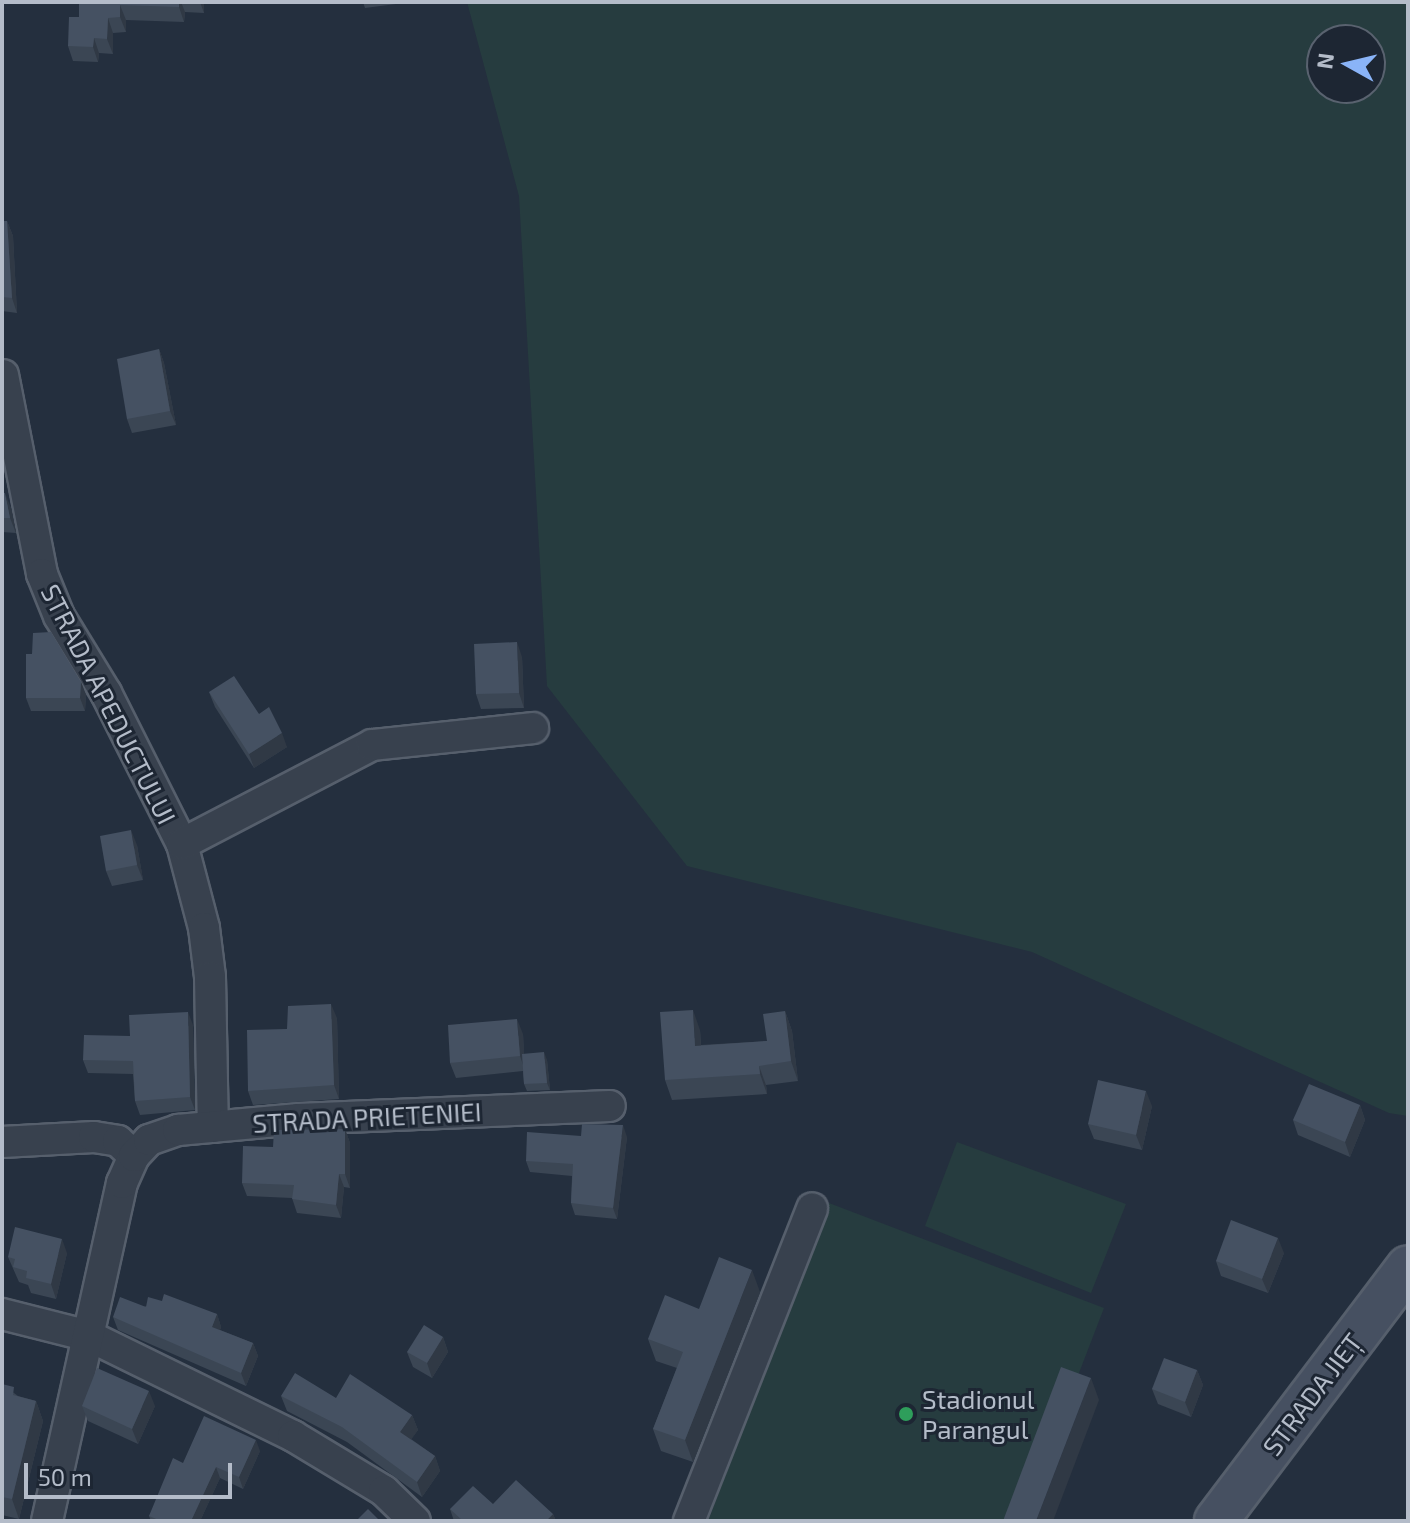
<!DOCTYPE html>
<meta charset="utf-8">
<style>
body{margin:0}
#map{position:relative;width:1410px;height:1523px;overflow:hidden;background:#242f3e;font-family:"Exo 2",sans-serif}
div>[style]{position:absolute}
.green>*{inset:0;background:#263c3f}
.roads{filter:drop-shadow(2px 0 #565f6c) drop-shadow(-2px 0 #565f6c) drop-shadow(0 2px #565f6c) drop-shadow(0 -2px #565f6c)}
.minor>*{height:30px;margin:-15px;padding:0 15px;transform-origin:15px;border-radius:15px;background:#38414e}
.secondary>*{height:42px;margin:-21px;padding:0 21px;transform-origin:21px;border-radius:21px;background:#465061}
.wall>*{inset:0;background:#3b4654}
.shaded-wall>*{inset:0;background:#303945}
.building>*{inset:0;background:#455162}
.dots>*{width:22px;height:22px;translate:-50% -50%;box-sizing:border-box;border:4px solid #1d2633;border-radius:50%}
span{translate:-50% -50%;white-space:nowrap;text-align:center;line-height:1.15;-webkit-text-stroke:6px #1d2633;paint-order:stroke}
.street-label{font-size:26px;color:#b4bcc9}
.poi-label{font-size:26px;color:#b4bcc9}
.left{translate:0 -50%;text-align:left}
.frame{position:absolute;inset:0;border:4px solid #b4bcc9;pointer-events:none}
.north{position:absolute;left:1306px;top:24px;width:80px;height:80px;box-sizing:border-box;background:#1d2633;border:2px solid #59626f;border-radius:50%;rotate:278deg;font-size:22px;font-weight:700;line-height:32px;text-align:center;color:#b4bcc9}
.north::after{content:'';display:block;margin:auto;width:28px;height:36px;background:#8ab4f8;clip-path:polygon(50% 0,100% 100%,50% 72%,0 100%)}
.scale{position:absolute;left:24px;top:1463px;width:208px;height:36px;box-sizing:border-box;border:4px solid #b4bcc9;border-top:0;padding-left:10px;font-size:24px;line-height:28px;white-space:nowrap;color:#b4bcc9;-webkit-text-stroke:6px #1d2633;paint-order:stroke}
</style>
<div id="map">
<div class="green">
<i style="clip-path:polygon(evenodd,467px 2px,1408px 2px,1408px 1116px,1389px 1113px,1032px 952px,687px 866px,547px 686px,519px 196px,467px 2px,1322px 40px,1370px 40px,1370px 88px,1322px 88px,1322px 40px)"></i>
<i style="clip-path:polygon(957px 1142px,1126px 1204px,1091px 1293px,925px 1226px)"></i>
<i style="clip-path:polygon(829px 1203px,1104px 1308px,1022px 1521px,708px 1521px)"></i>
</div>
<div class="roads">
<div class="minor">
<i style="left:3px;top:375px;width:203px;rotate:78.9deg"></i>
<i style="left:42px;top:574px;width:45px;rotate:68deg"></i>
<i style="left:59px;top:616px;width:90px;rotate:58.6deg"></i>
<i style="left:106px;top:693px;width:169px;rotate:63.3deg"></i>
<i style="left:182px;top:844px;width:87px;rotate:75.3deg"></i>
<i style="left:204px;top:928px;width:49px;rotate:83deg"></i>
<i style="left:210px;top:977px;width:150px;rotate:88.9deg"></i>
<i style="left:182px;top:844px;width:214px;rotate:-27.5deg"></i>
<i style="left:372px;top:745px;width:162px;rotate:-6deg"></i>
<i style="left:2px;top:1142px;width:92px;rotate:-3.1deg"></i>
<i style="left:94px;top:1137px;width:24px;rotate:9deg"></i>
<i style="left:118px;top:1141px;width:22px;rotate:43deg"></i>
<i style="left:2px;top:1314px;width:90px;rotate:14.2deg"></i>
<i style="left:89px;top:1336px;width:227px;rotate:26.1deg"></i>
<i style="left:293px;top:1436px;width:106px;rotate:31.1deg"></i>
<i style="left:384px;top:1491px;width:43px;rotate:44.1deg"></i>
<i style="left:47px;top:1521px;width:346px;rotate:-77.5deg"></i>
<i style="left:122px;top:1183px;width:30px;rotate:-66deg"></i>
<i style="left:134px;top:1156px;width:22px;rotate:-47deg"></i>
<i style="left:149px;top:1140px;width:31px;rotate:-19deg"></i>
<i style="left:178px;top:1130px;width:121px;rotate:-5.2deg"></i>
<i style="left:298px;top:1119px;width:312px;rotate:-2.4deg"></i>
<i style="left:689px;top:1521px;width:336px;rotate:-68.5deg"></i>
</div>
<div class="secondary">
<i style="left:1216px;top:1521px;width:318px;rotate:-52.9deg"></i>
</div>
</div>
<div class="wall">
<i style="clip-path:polygon(79px 2px,204px 2px,204px 13px,185px 12px,184px 22px,126px 20px,126px 32px,113px 33px,113px 54px,99px 53px,98px 62px,73px 61px,68px 46px,79px 17px)"></i>
<i style="clip-path:polygon(363px 2px,396px 2px,396px 4px,365px 8px)"></i>
<i style="clip-path:polygon(2px 221px,7px 221px,13px 236px,17px 313px,2px 311px)"></i>
<i style="clip-path:polygon(159px 349px,164px 363px,176px 425px,132px 433px,127px 419px)"></i>
<i style="clip-path:polygon(2px 493px,11px 508px,16px 533px,2px 532px)"></i>
<i style="clip-path:polygon(32px 654px,81px 682px,86px 695px,85px 711px,31px 711px,26px 698px)"></i>
<i style="clip-path:polygon(522px 657px,524px 708px,481px 709px,476px 694px)"></i>
<i style="clip-path:polygon(209px 692px,259px 714px,287px 747px,254px 768px,215px 707px)"></i>
<i style="clip-path:polygon(137px 845px,143px 880px,112px 886px,106px 871px)"></i>
<i style="clip-path:polygon(785px 1011px,792px 1031px,798px 1081px,766px 1085px,767px 1094px,672px 1100px,665px 1080px,700px 1030px,701px 1045px,767px 1041px)"></i>
<i style="clip-path:polygon(337px 1018px,339px 1099px,253px 1105px,248px 1091px,287px 1029px)"></i>
<i style="clip-path:polygon(193px 1025px,195px 1110px,140px 1115px,135px 1101px,133px 1074px,88px 1073px,83px 1060px,130px 1036px)"></i>
<i style="clip-path:polygon(523px 1034px,524px 1054px,547px 1060px,550px 1090px,527px 1091px,524px 1084px,523px 1071px,456px 1078px,450px 1063px)"></i>
<i style="clip-path:polygon(1360px 1105px,1365px 1120px,1350px 1157px,1298px 1135px,1293px 1120px)"></i>
<i style="clip-path:polygon(1152px 1106px,1142px 1150px,1094px 1139px,1088px 1124px)"></i>
<i style="clip-path:polygon(345px 1129px,350px 1143px,350px 1188px,344px 1187px,341px 1218px,297px 1213px,292px 1198px,247px 1196px,242px 1183px,273px 1147px)"></i>
<i style="clip-path:polygon(581px 1136px,627px 1137px,617px 1219px,575px 1215px,571px 1203px,572px 1176px,530px 1172px,526px 1161px)"></i>
<i style="clip-path:polygon(67px 1253px,56px 1299px,31px 1293px,28px 1285px,19px 1282px,8px 1257px)"></i>
<i style="clip-path:polygon(1284px 1253px,1268px 1293px,1221px 1276px,1216px 1261px)"></i>
<i style="clip-path:polygon(760px 1292px,693px 1462px,661px 1451px,653px 1429px,677px 1368px,656px 1361px,648px 1339px)"></i>
<i style="clip-path:polygon(162px 1301px,217px 1314px,221px 1327px,220px 1330px,253px 1343px,258px 1356px,246px 1386px,118px 1330px,113px 1317px)"></i>
<i style="clip-path:polygon(443px 1337px,448px 1352px,432px 1378px,413px 1367px,407px 1352px)"></i>
<i style="clip-path:polygon(1197px 1370px,1203px 1385px,1191px 1417px,1158px 1404px,1152px 1389px)"></i>
<i style="clip-path:polygon(2px 1384px,18px 1396px,36px 1401px,43px 1421px,19px 1519px,2px 1515px)"></i>
<i style="clip-path:polygon(281px 1396px,412px 1415px,418px 1430px,411px 1439px,435px 1456px,440px 1471px,422px 1497px,347px 1442px,287px 1411px)"></i>
<i style="clip-path:polygon(82px 1406px,155px 1406px,138px 1444px,88px 1421px)"></i>
<i style="clip-path:polygon(260px 1451px,243px 1489px,220px 1478px,200px 1521px,151px 1521px,149px 1516px,183px 1463px)"></i>
<i style="clip-path:polygon(493px 1504px,553px 1514px,556px 1521px,454px 1521px,450px 1509px)"></i>
</div>
<div class="shaded-wall">
<i style="clip-path:polygon(179px 2px,181px 2px,185px 12px,184px 22px,179px 7px)"></i>
<i style="clip-path:polygon(200px 2px,204px 2px,204px 13px)"></i>
<i style="clip-path:polygon(120px 5px,126px 20px,126px 32px,120px 17px)"></i>
<i style="clip-path:polygon(108px 18px,113px 33px,113px 54px,107px 39px)"></i>
<i style="clip-path:polygon(94px 38px,99px 53px,98px 62px,93px 47px)"></i>
<i style="clip-path:polygon(7px 221px,13px 236px,17px 313px,12px 298px)"></i>
<i style="clip-path:polygon(159px 349px,164px 363px,176px 425px,170px 411px)"></i>
<i style="clip-path:polygon(5px 493px,11px 508px,16px 533px,10px 518px)"></i>
<i style="clip-path:polygon(517px 642px,522px 657px,524px 708px,519px 693px)"></i>
<i style="clip-path:polygon(81px 682px,86px 695px,85px 711px,80px 698px)"></i>
<i style="clip-path:polygon(282px 733px,287px 747px,254px 768px,249px 754px)"></i>
<i style="clip-path:polygon(131px 830px,137px 845px,143px 880px,137px 865px)"></i>
<i style="clip-path:polygon(331px 1004px,337px 1018px,339px 1099px,334px 1085px)"></i>
<i style="clip-path:polygon(693px 1010px,700px 1030px,702px 1065px,695px 1046px)"></i>
<i style="clip-path:polygon(785px 1011px,792px 1031px,798px 1081px,791px 1061px)"></i>
<i style="clip-path:polygon(188px 1012px,193px 1025px,195px 1110px,190px 1097px)"></i>
<i style="clip-path:polygon(517px 1019px,523px 1034px,525px 1071px,520px 1056px)"></i>
<i style="clip-path:polygon(544px 1052px,547px 1060px,550px 1090px,547px 1083px)"></i>
<i style="clip-path:polygon(759px 1066px,766px 1085px,767px 1094px,760px 1074px)"></i>
<i style="clip-path:polygon(1146px 1091px,1152px 1106px,1142px 1150px,1136px 1135px)"></i>
<i style="clip-path:polygon(1360px 1105px,1365px 1120px,1350px 1157px,1345px 1142px)"></i>
<i style="clip-path:polygon(623px 1125px,627px 1137px,617px 1219px,613px 1208px)"></i>
<i style="clip-path:polygon(345px 1129px,350px 1143px,350px 1188px,345px 1174px)"></i>
<i style="clip-path:polygon(339px 1174px,344px 1187px,341px 1218px,336px 1205px)"></i>
<i style="clip-path:polygon(1278px 1238px,1284px 1253px,1268px 1293px,1262px 1279px)"></i>
<i style="clip-path:polygon(62px 1239px,67px 1253px,56px 1299px,51px 1284px)"></i>
<i style="clip-path:polygon(752px 1270px,760px 1292px,693px 1462px,685px 1440px)"></i>
<i style="clip-path:polygon(217px 1314px,221px 1327px,216px 1340px,212px 1327px)"></i>
<i style="clip-path:polygon(443px 1337px,448px 1352px,432px 1378px,427px 1363px)"></i>
<i style="clip-path:polygon(253px 1343px,258px 1356px,246px 1386px,241px 1373px)"></i>
<i style="clip-path:polygon(1197px 1370px,1203px 1385px,1191px 1417px,1185px 1402px)"></i>
<i style="clip-path:polygon(1091px 1378px,1099px 1400px,1053px 1521px,1036px 1521px)"></i>
<i style="clip-path:polygon(149px 1391px,155px 1406px,138px 1444px,132px 1429px)"></i>
<i style="clip-path:polygon(36px 1401px,43px 1421px,19px 1519px,12px 1499px)"></i>
<i style="clip-path:polygon(412px 1415px,418px 1430px,406px 1447px,400px 1432px)"></i>
<i style="clip-path:polygon(256px 1440px,260px 1451px,243px 1489px,239px 1477px)"></i>
<i style="clip-path:polygon(435px 1456px,440px 1471px,422px 1497px,417px 1482px)"></i>
<i style="clip-path:polygon(216px 1467px,220px 1478px,200px 1521px,191px 1521px)"></i>
<i style="clip-path:polygon(553px 1514px,556px 1521px,546px 1521px)"></i>
</div>
<div class="building">
<i style="clip-path:polygon(79px 2px,179px 2px,179px 7px,120px 5px,120px 17px,108px 18px,107px 39px,94px 38px,93px 47px,68px 46px,69px 17px,79px 17px)"></i>
<i style="clip-path:polygon(2px 221px,7px 221px,12px 298px,2px 297px)"></i>
<i style="clip-path:polygon(159px 349px,170px 411px,127px 419px,117px 359px)"></i>
<i style="clip-path:polygon(2px 493px,5px 493px,10px 518px,2px 518px)"></i>
<i style="clip-path:polygon(51px 632px,81px 682px,80px 698px,26px 698px,26px 654px,32px 654px,33px 633px)"></i>
<i style="clip-path:polygon(517px 642px,519px 693px,476px 694px,474px 644px)"></i>
<i style="clip-path:polygon(234px 676px,259px 714px,269px 707px,282px 733px,249px 754px,209px 692px)"></i>
<i style="clip-path:polygon(131px 830px,137px 865px,106px 871px,100px 836px)"></i>
<i style="clip-path:polygon(331px 1004px,334px 1085px,248px 1091px,247px 1030px,287px 1029px,288px 1006px)"></i>
<i style="clip-path:polygon(693px 1010px,695px 1046px,767px 1041px,763px 1014px,785px 1011px,791px 1061px,759px 1066px,760px 1074px,665px 1080px,660px 1012px)"></i>
<i style="clip-path:polygon(188px 1012px,190px 1097px,135px 1101px,133px 1061px,83px 1060px,84px 1035px,130px 1036px,129px 1015px)"></i>
<i style="clip-path:polygon(517px 1019px,520px 1056px,450px 1063px,448px 1025px)"></i>
<i style="clip-path:polygon(544px 1052px,547px 1083px,524px 1084px,522px 1054px)"></i>
<i style="clip-path:polygon(1098px 1080px,1146px 1091px,1136px 1135px,1088px 1124px)"></i>
<i style="clip-path:polygon(1309px 1084px,1360px 1105px,1345px 1142px,1293px 1120px)"></i>
<i style="clip-path:polygon(582px 1124px,623px 1125px,613px 1208px,571px 1203px,573px 1164px,526px 1161px,527px 1132px,581px 1136px)"></i>
<i style="clip-path:polygon(345px 1129px,345px 1174px,339px 1174px,336px 1205px,292px 1199px,294px 1185px,242px 1183px,243px 1146px,273px 1147px,274px 1130px)"></i>
<i style="clip-path:polygon(1231px 1220px,1278px 1238px,1262px 1279px,1216px 1261px)"></i>
<i style="clip-path:polygon(15px 1227px,62px 1239px,51px 1284px,26px 1278px,27px 1271px,13px 1267px,15px 1259px,8px 1257px)"></i>
<i style="clip-path:polygon(719px 1257px,752px 1270px,685px 1440px,653px 1429px,683px 1352px,648px 1339px,665px 1295px,699px 1309px)"></i>
<i style="clip-path:polygon(164px 1294px,217px 1314px,212px 1327px,253px 1343px,241px 1373px,113px 1317px,120px 1297px,146px 1307px,148px 1297px,162px 1301px)"></i>
<i style="clip-path:polygon(424px 1325px,443px 1337px,427px 1363px,407px 1352px)"></i>
<i style="clip-path:polygon(1164px 1358px,1197px 1370px,1185px 1402px,1152px 1389px)"></i>
<i style="clip-path:polygon(1061px 1367px,1091px 1378px,1036px 1521px,1003px 1521px)"></i>
<i style="clip-path:polygon(97px 1368px,149px 1391px,132px 1429px,82px 1406px)"></i>
<i style="clip-path:polygon(295px 1373px,336px 1398px,350px 1374px,412px 1415px,400px 1432px,435px 1456px,417px 1482px,342px 1427px,281px 1396px)"></i>
<i style="clip-path:polygon(2px 1384px,14px 1387px,13px 1395px,36px 1401px,12px 1499px,2px 1497px)"></i>
<i style="clip-path:polygon(204px 1416px,256px 1440px,239px 1477px,216px 1467px,191px 1521px,161px 1521px,149px 1516px,173px 1458px,183px 1463px)"></i>
<i style="clip-path:polygon(516px 1480px,553px 1514px,546px 1521px,463px 1521px,450px 1509px,473px 1486px,493px 1504px)"></i>
<i style="clip-path:polygon(368px 1509px,380px 1521px,356px 1521px)"></i>
</div>
<div class="dots">
<i style="left:906px;top:1414px;background:#2e9e5b"></i>
</div>
<div class="street-label">
<span style="left:109px;top:704px;rotate:63deg">STRADA APEDUCTULUI</span>
<span style="left:367px;top:1117px;rotate:-3deg">STRADA PRIETENIEI</span>
<span style="left:1312px;top:1394px;rotate:-53deg">STRADA JIEȚ</span>
</div>
<div class="poi-label">
<span class="left" style="left:922px;top:1414px">Stadionul<br>Parangul</span>
</div>
<div class="frame"></div>
<div class="north">N</div>
<div class="scale">50 m</div>
</div>
